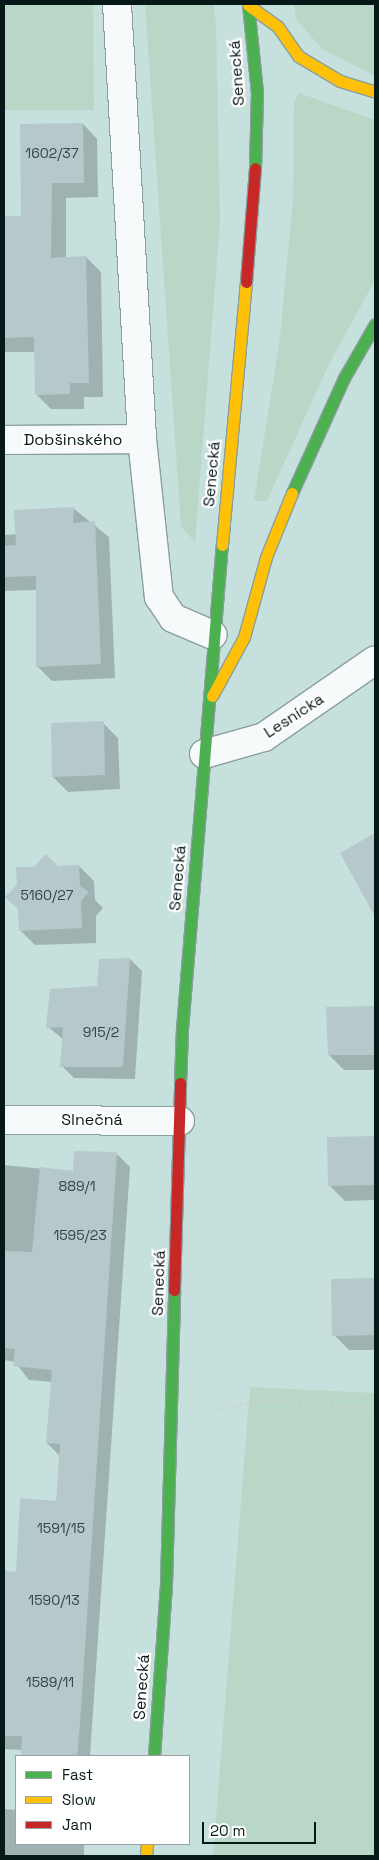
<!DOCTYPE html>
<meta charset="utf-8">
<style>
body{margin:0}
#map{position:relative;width:379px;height:1860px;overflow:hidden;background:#c6e0de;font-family:"Space Grotesk",sans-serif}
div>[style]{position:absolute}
.green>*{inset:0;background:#b9d7c6}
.shadow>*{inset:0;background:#0003}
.building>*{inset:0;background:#b5c9ca}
.path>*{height:3px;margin-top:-1.5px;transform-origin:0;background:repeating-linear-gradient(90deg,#cbd2d2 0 2.5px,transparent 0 6.5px)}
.roads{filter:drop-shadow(1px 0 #8a9f9d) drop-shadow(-1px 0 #8a9f9d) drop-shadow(0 1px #8a9f9d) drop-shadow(0 -1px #8a9f9d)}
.street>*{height:28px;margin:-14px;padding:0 14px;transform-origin:14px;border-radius:14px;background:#f6fafa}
.fast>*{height:11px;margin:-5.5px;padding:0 5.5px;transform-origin:5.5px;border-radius:5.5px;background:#4caf50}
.slow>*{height:11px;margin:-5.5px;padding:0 5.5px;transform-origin:5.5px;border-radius:5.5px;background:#ffc107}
.jam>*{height:11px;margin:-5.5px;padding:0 5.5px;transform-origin:5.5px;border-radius:5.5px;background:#c62828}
span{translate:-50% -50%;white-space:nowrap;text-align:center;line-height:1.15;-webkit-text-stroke:4.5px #fff;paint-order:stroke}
.number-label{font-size:14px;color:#334545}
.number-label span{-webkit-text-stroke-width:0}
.street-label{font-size:16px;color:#061817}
.frame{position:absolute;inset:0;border:5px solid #061817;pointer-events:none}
.legend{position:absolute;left:15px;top:1755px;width:175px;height:90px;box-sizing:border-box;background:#fff;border:1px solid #9ba3a2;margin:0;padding:6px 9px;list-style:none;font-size:15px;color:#061817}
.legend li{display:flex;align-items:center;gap:10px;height:25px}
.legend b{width:25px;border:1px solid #9ba3a2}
.scale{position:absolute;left:202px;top:1822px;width:114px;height:22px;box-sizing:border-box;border:2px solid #061817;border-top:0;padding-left:6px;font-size:15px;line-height:18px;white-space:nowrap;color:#061817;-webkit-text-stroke:4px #fff;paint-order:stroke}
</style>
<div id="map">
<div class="green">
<i style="clip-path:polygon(4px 4px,93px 4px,94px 110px,4px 110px)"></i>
<i style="clip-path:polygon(145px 4px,214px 4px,216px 24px,220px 222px,195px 542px,181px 526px)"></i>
<i style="clip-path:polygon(294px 4px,375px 4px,375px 76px,322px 49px,296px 19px)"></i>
<i style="clip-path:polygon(299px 93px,375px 120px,375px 280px,328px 366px,267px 501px,254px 501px,280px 338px,293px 200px,294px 103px)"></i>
<i style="clip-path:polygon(250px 1387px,375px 1393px,375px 1856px,213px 1856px)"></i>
</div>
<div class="shadow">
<i style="clip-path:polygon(83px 124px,97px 139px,98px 197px,66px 198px,66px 258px,86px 257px,101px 272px,103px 397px,84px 397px,84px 409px,51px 409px,37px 395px,36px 352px,4px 352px,4px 217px,23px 217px)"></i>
<i style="clip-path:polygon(73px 508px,109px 537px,115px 678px,52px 681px,38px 667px,37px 590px,4px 591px,4px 535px,17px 534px)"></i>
<i style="clip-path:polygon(103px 723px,118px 738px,120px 789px,68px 792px,53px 777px)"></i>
<i style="clip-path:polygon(375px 834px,375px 910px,341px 854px)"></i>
<i style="clip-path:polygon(79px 866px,94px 881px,95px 900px,103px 908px,96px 916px,96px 943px,35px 945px,20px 930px,58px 867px)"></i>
<i style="clip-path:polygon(130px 959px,142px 971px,135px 1079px,74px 1078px,62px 1066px,63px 1039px,48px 1027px)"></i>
<i style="clip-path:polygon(375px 1007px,375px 1070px,344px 1070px,329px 1055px,328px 1008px)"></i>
<i style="clip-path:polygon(375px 1138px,375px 1200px,345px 1201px,330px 1186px,328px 1139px)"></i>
<i style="clip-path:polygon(116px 1153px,130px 1167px,90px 1756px,22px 1756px,22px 1750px,4px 1749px,4px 1572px,17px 1573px,58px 1502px,60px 1456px,47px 1443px,53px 1382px,29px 1380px,15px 1362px,4px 1360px,4px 1165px,75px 1172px)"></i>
<i style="clip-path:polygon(332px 1280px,375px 1280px,375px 1350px,349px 1350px,334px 1335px)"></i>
<i style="clip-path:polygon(4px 1809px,16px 1810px,16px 1844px,84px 1844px,84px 1856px,4px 1856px)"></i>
</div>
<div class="building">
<i style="clip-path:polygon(83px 123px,84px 183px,52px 183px,51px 258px,86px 256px,89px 383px,70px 383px,70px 394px,35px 395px,34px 337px,4px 338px,4px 216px,21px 216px,20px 124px)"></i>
<i style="clip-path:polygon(74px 507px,73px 523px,95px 521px,101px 664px,36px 667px,36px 576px,4px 577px,4px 546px,16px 545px,14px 510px)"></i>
<i style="clip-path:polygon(104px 721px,105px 775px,52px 777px,51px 723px)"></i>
<i style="clip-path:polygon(375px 833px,375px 917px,340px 853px)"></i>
<i style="clip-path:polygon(46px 854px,58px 866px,79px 865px,80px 886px,89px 892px,81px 901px,82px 928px,19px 931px,18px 909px,5px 897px,17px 885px,16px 867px,34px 867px)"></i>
<i style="clip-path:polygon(130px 958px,123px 1067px,60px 1067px,63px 1027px,46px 1028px,50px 989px,97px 986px,99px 959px)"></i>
<i style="clip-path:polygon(375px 1006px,375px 1055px,328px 1055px,326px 1007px)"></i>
<i style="clip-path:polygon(375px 1136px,375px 1185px,328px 1186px,327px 1137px)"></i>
<i style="clip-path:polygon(74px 1151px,117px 1152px,80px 1724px,77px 1756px,21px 1756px,22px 1736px,4px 1736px,4px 1571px,16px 1572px,20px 1498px,56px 1501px,60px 1444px,46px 1443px,52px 1370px,13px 1366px,15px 1349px,4px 1348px,4px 1251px,32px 1252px,40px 1167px,73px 1171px)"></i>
<i style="clip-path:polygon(375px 1278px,375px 1335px,332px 1336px,331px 1279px)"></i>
</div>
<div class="path">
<i style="left:220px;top:1409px;width:44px;rotate:-11.8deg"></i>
<i style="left:263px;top:1400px;width:112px;rotate:4.1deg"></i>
</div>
<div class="roads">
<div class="street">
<i style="left:117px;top:4px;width:436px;rotate:86.7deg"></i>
<i style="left:142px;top:439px;width:159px;rotate:83.9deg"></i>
<i style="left:159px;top:597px;width:25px;rotate:56deg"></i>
<i style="left:173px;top:618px;width:43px;rotate:23deg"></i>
<i style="left:4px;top:440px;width:138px;rotate:-0.4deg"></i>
<i style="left:204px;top:754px;width:62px;rotate:-15.8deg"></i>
<i style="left:264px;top:737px;width:135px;rotate:-34.7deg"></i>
<i style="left:4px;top:1120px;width:176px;rotate:0.3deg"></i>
</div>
<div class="fast">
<i style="left:248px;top:4px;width:88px;rotate:84.2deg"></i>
<i style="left:257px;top:92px;width:76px;rotate:91.5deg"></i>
<i style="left:292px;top:493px;width:126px;rotate:-65.7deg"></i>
<i style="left:344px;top:378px;width:62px;rotate:-60.1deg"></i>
<i style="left:180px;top:1083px;width:54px;rotate:-87.9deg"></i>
<i style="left:182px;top:1029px;width:486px;rotate:-85.3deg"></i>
<i style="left:154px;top:1756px;width:172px;rotate:-86deg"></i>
<i style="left:166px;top:1584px;width:294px;rotate:-88.4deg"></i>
</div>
<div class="slow">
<i style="left:248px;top:5px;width:37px;rotate:36deg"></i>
<i style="left:278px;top:27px;width:35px;rotate:55deg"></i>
<i style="left:298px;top:56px;width:49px;rotate:30.8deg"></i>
<i style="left:340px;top:81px;width:37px;rotate:17deg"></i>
<i style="left:222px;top:545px;width:264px;rotate:-84.8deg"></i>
<i style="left:212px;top:696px;width:67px;rotate:-61.5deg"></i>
<i style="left:244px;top:637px;width:83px;rotate:-74.6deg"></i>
<i style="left:266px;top:557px;width:69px;rotate:-67.9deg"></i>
<i style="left:146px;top:1856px;width:12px;rotate:-85deg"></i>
</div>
<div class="jam">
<i style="left:246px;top:282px;width:114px;rotate:-85.5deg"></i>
<i style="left:174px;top:1290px;width:207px;rotate:-88.3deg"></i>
</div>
</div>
<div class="number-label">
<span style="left:52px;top:153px">1602/37</span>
<span style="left:47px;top:895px">5160/27</span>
<span style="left:101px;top:1032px">915/2</span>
<span style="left:77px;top:1186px">889/1</span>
<span style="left:80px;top:1235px">1595/23</span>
<span style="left:61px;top:1528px">1591/15</span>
<span style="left:54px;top:1600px">1590/13</span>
<span style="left:50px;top:1682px">1589/11</span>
</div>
<div class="street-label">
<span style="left:237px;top:73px;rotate:-94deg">Senecká</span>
<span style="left:73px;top:440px">Dobšinského</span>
<span style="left:212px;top:474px;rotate:-85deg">Senecká</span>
<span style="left:294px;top:716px;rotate:-33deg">Lesnícka</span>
<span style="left:178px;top:878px;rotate:-85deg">Senecká</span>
<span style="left:92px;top:1120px">Slnečná</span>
<span style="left:159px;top:1283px;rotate:-88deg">Senecká</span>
<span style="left:142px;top:1687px;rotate:-86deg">Senecká</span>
</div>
<div class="frame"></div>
<ul class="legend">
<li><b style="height:6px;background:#4caf50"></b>Fast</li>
<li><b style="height:6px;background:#ffc107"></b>Slow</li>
<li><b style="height:6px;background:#c62828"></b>Jam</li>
</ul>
<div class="scale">20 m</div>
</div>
